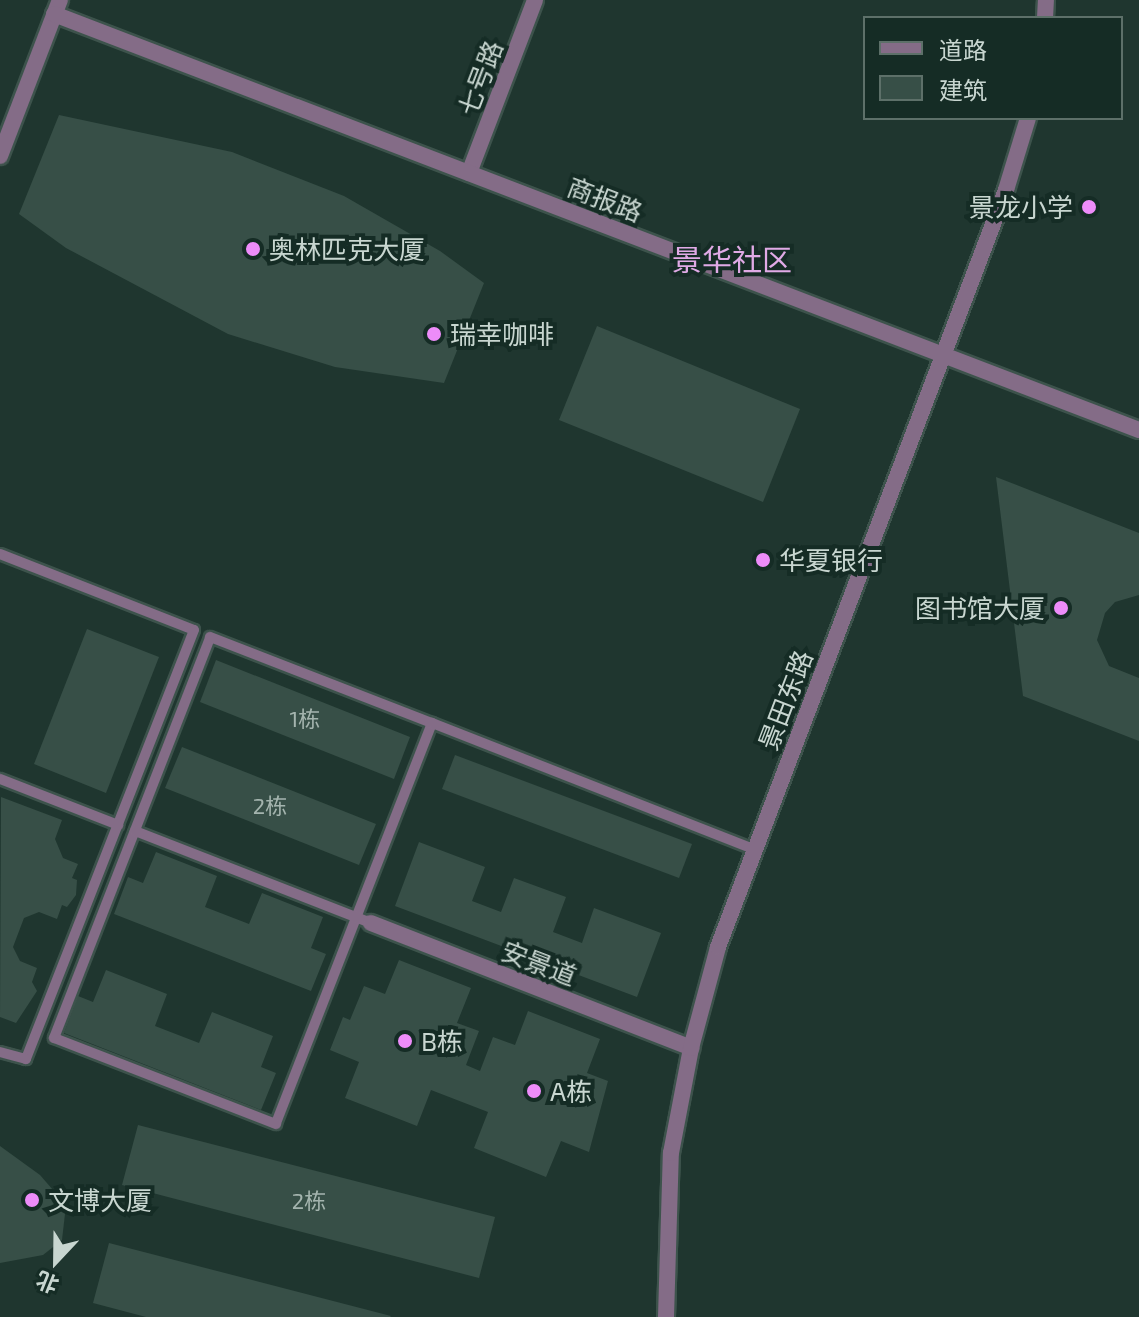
<!DOCTYPE html>
<meta charset="utf-8">
<style>
body{margin:0}
#map{position:relative;width:1139px;height:1317px;overflow:hidden;background:#1f362f;font-family:"Exo 2","Noto Sans SC",sans-serif}
div>[style]{position:absolute}
.building>*{inset:0;background:#374f47}
.roads{filter:drop-shadow(2px 0 #3d534c) drop-shadow(-2px 0 #3d534c) drop-shadow(0 2px #3d534c) drop-shadow(0 -2px #3d534c)}
.service>*{height:10px;margin:-5px;padding:0 5px;transform-origin:5px;border-radius:5px;background:#846c87}
.minor>*{height:16px;margin:-8px;padding:0 8px;transform-origin:8px;border-radius:8px;background:#846c87}
.tertiary>*{height:16px;margin:-8px;padding:0 8px;transform-origin:8px;border-radius:8px;background:#846c87}
.dots>*{width:22px;height:22px;translate:-50% -50%;box-sizing:border-box;border:4px solid #152c25;border-radius:50%}
span{translate:-50% -50%;white-space:nowrap;text-align:center;line-height:1.15;-webkit-text-stroke:8px #152c25;paint-order:stroke}
.number-label{font-size:22px;color:#a4b4ae}
.number-label span{-webkit-text-stroke-width:0}
.street-label{font-size:26px;color:#c8d6d0}
.poi-label{font-size:26px;color:#c8d6d0}
.right{translate:-100% -50%;text-align:right}
.left{translate:0 -50%;text-align:left}
.quarter-label{font-size:30px;color:#e0aae6}
.legend{position:absolute;left:863px;top:16px;width:260px;height:104px;box-sizing:border-box;background:#152c25;border:2px solid #5d7069;margin:0;padding:10px 14px;list-style:none;font-size:24px;color:#c8d6d0}
.legend li{display:flex;align-items:center;gap:16px;height:40px}
.legend b{width:40px;border:2px solid #5d7069}
.north{position:absolute;left:16px;top:1221px;width:80px;height:80px;-webkit-text-stroke:6px #152c25;paint-order:stroke;rotate:202deg;font-size:22px;font-weight:700;line-height:32px;text-align:center;color:#c8d6d0}
.north::after{content:'';display:block;margin:auto;width:28px;height:36px;background:#c8d6d0;clip-path:polygon(50% 0,100% 100%,50% 72%,0 100%)}
</style>
<div id="map">
<div class="building">
<i style="clip-path:polygon(59px 115px,232px 152px,344px 196px,440px 251px,484px 283px,444px 383px,335px 367px,228px 334px,66px 248px,19px 214px)"></i>
<i style="clip-path:polygon(597px 326px,800px 409px,763px 502px,559px 420px)"></i>
<i style="clip-path:polygon(996px 477px,1139px 533px,1139px 595px,1115px 602px,1105px 613px,1097px 640px,1109px 666px,1139px 678px,1139px 741px,1023px 696px)"></i>
<i style="clip-path:polygon(87px 629px,159px 657px,106px 793px,34px 764px)"></i>
<i style="clip-path:polygon(216px 660px,410px 737px,394px 779px,200px 702px)"></i>
<i style="clip-path:polygon(182px 747px,376px 824px,359px 865px,165px 788px)"></i>
<i style="clip-path:polygon(455px 755px,692px 844px,679px 878px,442px 789px)"></i>
<i style="clip-path:polygon(1px 797px,62px 820px,55px 839px,63px 858px,78px 864px,72px 878px,77px 880px,76px 895px,67px 907px,62px 905px,57px 919px,39px 912px,24px 918px,13px 947px,20px 961px,37px 968px,32px 982px,37px 991px,16px 1023px,0 1017px)"></i>
<i style="clip-path:polygon(419px 842px,485px 867px,472px 901px,501px 912px,514px 878px,566px 897px,553px 932px,582px 943px,594px 908px,661px 933px,637px 997px,395px 906px)"></i>
<i style="clip-path:polygon(156px 852px,217px 876px,205px 907px,249px 924px,262px 893px,323px 917px,311px 948px,326px 954px,311px 991px,114px 914px,128px 877px,143px 883px)"></i>
<i style="clip-path:polygon(399px 960px,471px 988px,457px 1023px,479px 1031px,466px 1065px,480px 1071px,493px 1037px,515px 1045px,528px 1011px,600px 1039px,587px 1073px,608px 1081px,589px 1152px,561px 1141px,546px 1177px,474px 1148px,488px 1112px,431px 1090px,417px 1126px,345px 1098px,359px 1062px,330px 1050px,343px 1017px,350px 1020px,364px 986px,385px 994px)"></i>
<i style="clip-path:polygon(106px 970px,167px 994px,155px 1026px,199px 1043px,212px 1012px,273px 1036px,261px 1067px,276px 1073px,261px 1110px,64px 1033px,78px 996px,93px 1002px)"></i>
<i style="clip-path:polygon(138px 1125px,495px 1217px,479px 1278px,122px 1185px)"></i>
<i style="clip-path:polygon(0 1146px,40px 1175px,66px 1205px,62px 1240px,43px 1255px,0 1263px)"></i>
<i style="clip-path:polygon(109px 1243px,391px 1316px,390px 1317px,146px 1317px,93px 1303px)"></i>
</div>
<div class="roads">
<div class="service">
<i style="left:0;top:554px;width:208px;rotate:21.4deg"></i>
<i style="left:194px;top:630px;width:461px;rotate:111.4deg"></i>
<i style="left:26px;top:1059px;width:27px;rotate:-165deg"></i>
<i style="left:432px;top:723px;width:430px;rotate:111.3deg"></i>
<i style="left:276px;top:1124px;width:238px;rotate:-158.8deg"></i>
<i style="left:54px;top:1038px;width:430px;rotate:-68.7deg"></i>
<i style="left:210px;top:637px;width:238px;rotate:21.2deg"></i>
<i style="left:432px;top:723px;width:346px;rotate:21.4deg"></i>
<i style="left:0;top:779px;width:127px;rotate:21.3deg"></i>
<i style="left:135px;top:831px;width:253px;rotate:21.3deg"></i>
</div>
<div class="minor">
<i style="left:0;top:156px;width:167px;rotate:-69deg"></i>
<i style="left:469px;top:173px;width:185px;rotate:-69.1deg"></i>
<i style="left:371px;top:923px;width:344px;rotate:21.3deg"></i>
</div>
<div class="tertiary">
<i style="left:54px;top:14px;width:1162px;rotate:20.98deg"></i>
<i style="left:1045px;top:18px;width:18px;rotate:-87deg"></i>
<i style="left:666px;top:1317px;width:164px;rotate:-88.3deg"></i>
<i style="left:671px;top:1153px;width:107px;rotate:-79.2deg"></i>
<i style="left:691px;top:1048px;width:105px;rotate:-75deg"></i>
<i style="left:718px;top:947px;width:810px;rotate:-69.17deg"></i>
<i style="left:1006px;top:190px;width:75px;rotate:-73deg"></i>
</div>
</div>
<div class="dots">
<i style="left:1089px;top:207px;background:#ed8cf9"></i>
<i style="left:253px;top:249px;background:#ed8cf9"></i>
<i style="left:434px;top:334px;background:#ed8cf9"></i>
<i style="left:763px;top:560px;background:#ed8cf9"></i>
<i style="left:1061px;top:608px;background:#ed8cf9"></i>
<i style="left:405px;top:1041px;background:#ed8cf9"></i>
<i style="left:534px;top:1091px;background:#ed8cf9"></i>
<i style="left:32px;top:1200px;background:#ed8cf9"></i>
</div>
<div class="number-label">
<span style="left:305px;top:719px">1栋</span>
<span style="left:270px;top:806px">2栋</span>
<span style="left:309px;top:1201px">2栋</span>
</div>
<div class="street-label">
<span style="left:480px;top:78px;rotate:-69deg">七号路</span>
<span style="left:605px;top:199px;rotate:21deg">商报路</span>
<span style="left:785px;top:700px;rotate:-69deg">景田东路</span>
<span style="left:539px;top:963px;rotate:21deg">安景道</span>
</div>
<div class="poi-label">
<span class="right" style="left:1073px;top:207px">景龙小学</span>
<span class="left" style="left:269px;top:249px">奥林匹克大厦</span>
<span class="left" style="left:450px;top:334px">瑞幸咖啡</span>
<span class="left" style="left:779px;top:560px">华夏银行</span>
<span class="right" style="left:1045px;top:608px">图书馆大厦</span>
<span class="left" style="left:421px;top:1041px">B栋</span>
<span class="left" style="left:550px;top:1091px">A栋</span>
<span class="left" style="left:48px;top:1200px">文博大厦</span>
</div>
<div class="quarter-label">
<span style="left:732px;top:259px">景华社区</span>
</div>
<ul class="legend">
<li><b style="height:10px;background:#846c87"></b>道路</li>
<li><b style="height:22px;background:#374f47"></b>建筑</li>
</ul>
<div class="north">北</div>
</div>
